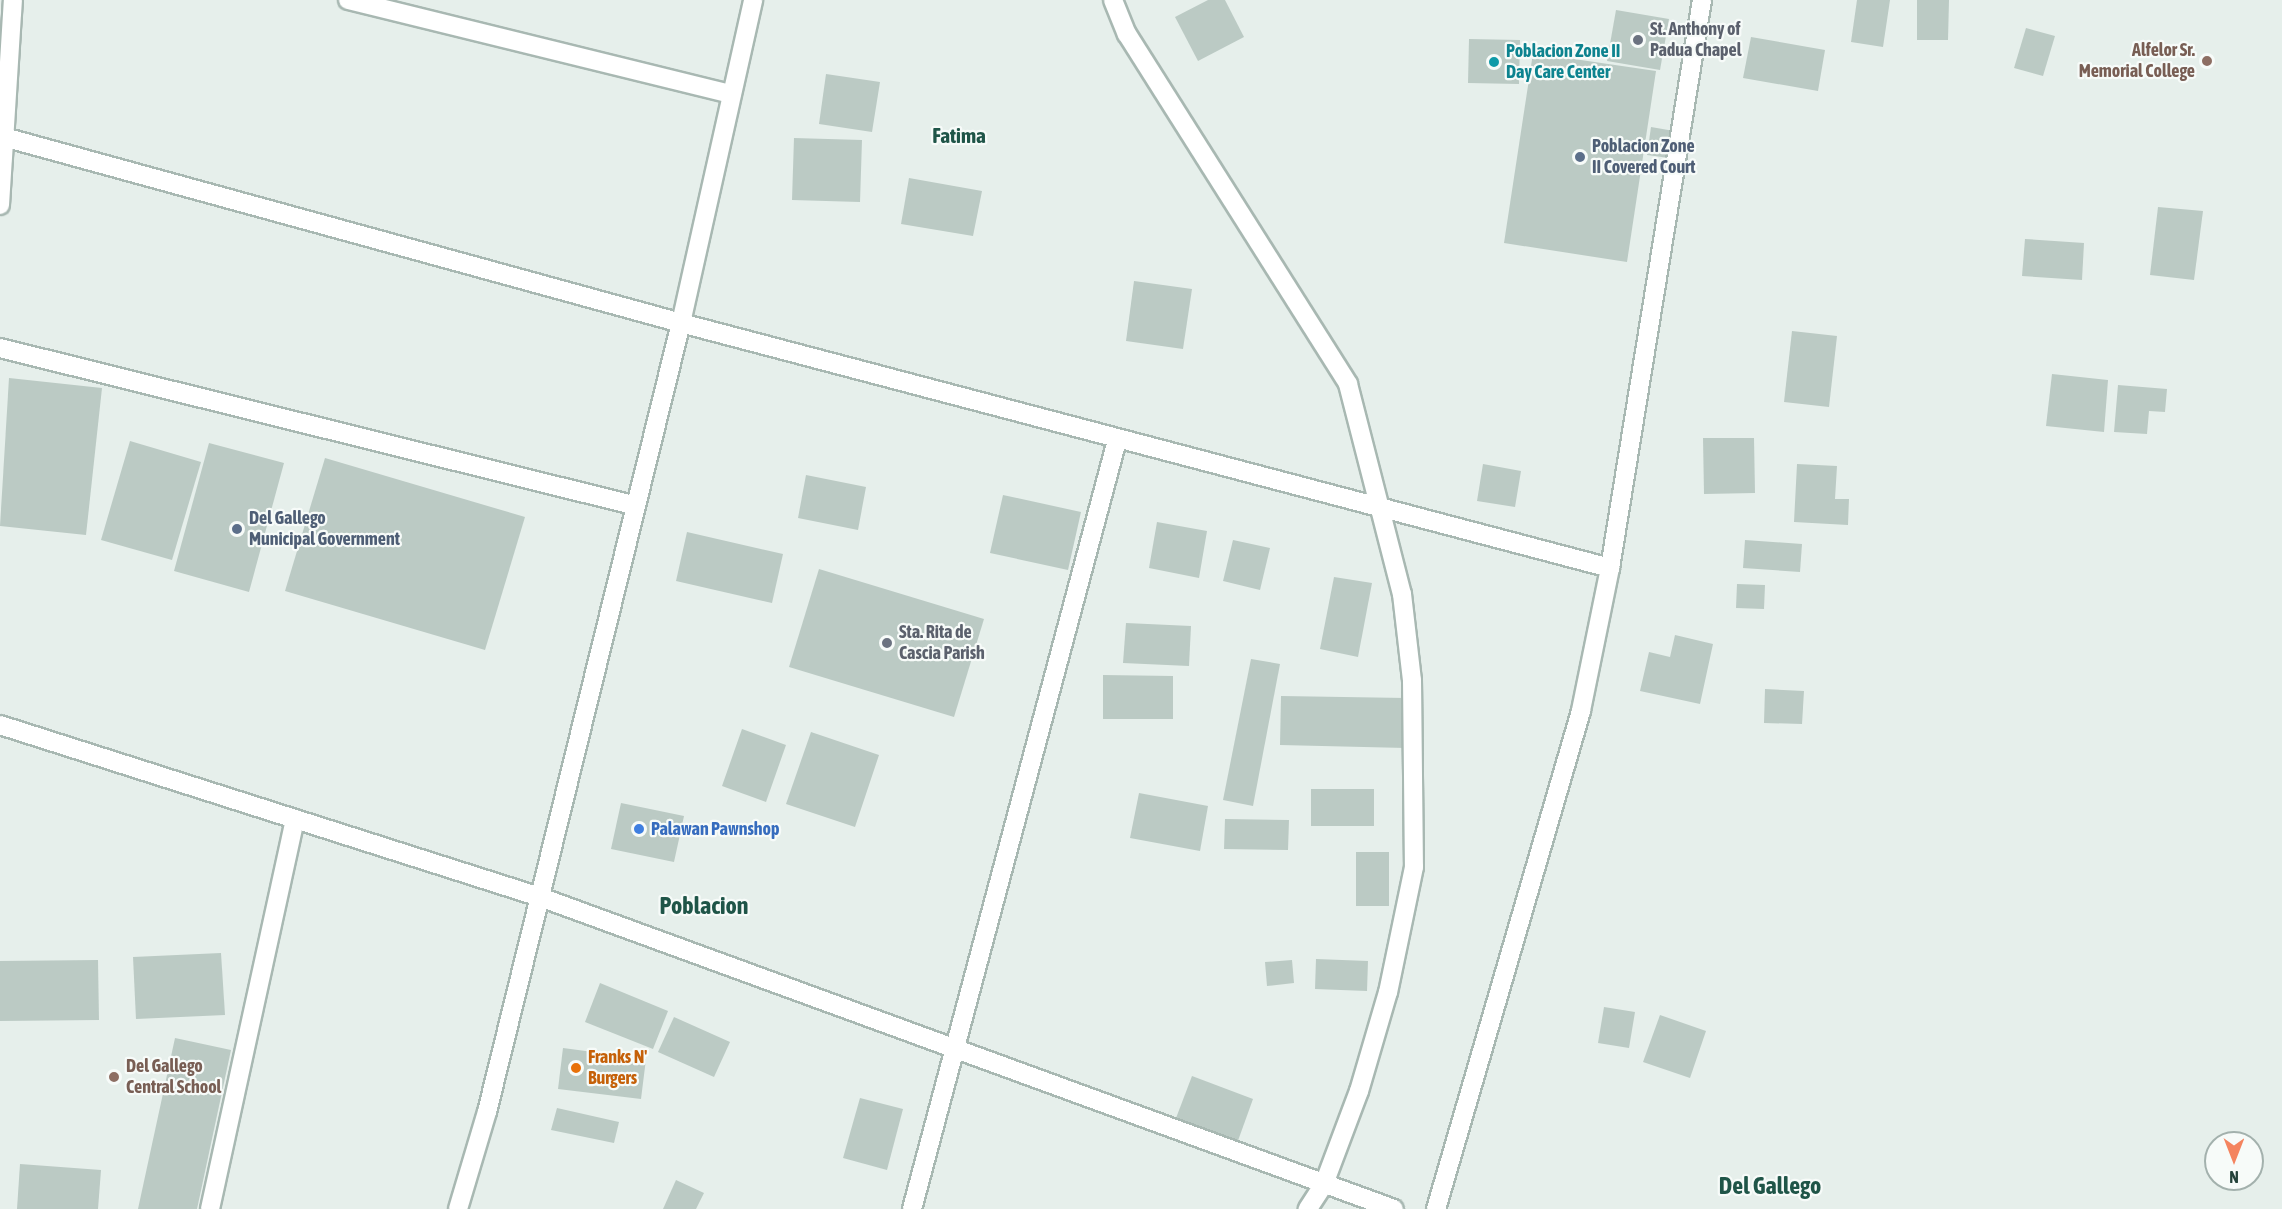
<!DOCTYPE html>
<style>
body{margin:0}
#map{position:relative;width:2282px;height:1209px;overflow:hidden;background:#e6efeb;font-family:"Asap Condensed",sans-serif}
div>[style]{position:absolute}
.building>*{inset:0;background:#bbcac4}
.roads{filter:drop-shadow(2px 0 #a8b8b2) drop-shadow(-2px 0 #a8b8b2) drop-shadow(0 2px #a8b8b2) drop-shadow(0 -2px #a8b8b2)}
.street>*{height:18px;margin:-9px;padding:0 9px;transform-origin:9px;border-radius:9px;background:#fff}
.secondary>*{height:18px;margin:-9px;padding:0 9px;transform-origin:9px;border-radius:9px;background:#fff}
.dots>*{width:16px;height:16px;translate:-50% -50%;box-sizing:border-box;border:3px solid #f7fbf9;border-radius:50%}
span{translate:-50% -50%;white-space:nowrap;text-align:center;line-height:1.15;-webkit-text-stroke:4.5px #f7fbf9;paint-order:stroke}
.worship-label{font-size:18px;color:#5b616d;font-weight:700}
.left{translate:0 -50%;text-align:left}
.education-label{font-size:18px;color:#785e54;font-weight:700}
.right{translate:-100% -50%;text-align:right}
.culture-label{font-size:18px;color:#0d838f;font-weight:700}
.service-label{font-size:18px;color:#4e5e75;font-weight:700}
.shop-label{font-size:18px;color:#366cbe;font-weight:700}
.food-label{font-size:18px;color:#c56008;font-weight:700}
.quarter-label{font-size:21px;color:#1f5548;font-weight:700}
.district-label{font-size:24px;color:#1f5548;font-weight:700}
.north{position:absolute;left:2204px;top:1131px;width:60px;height:60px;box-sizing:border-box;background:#f7fbf9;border:2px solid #a3b1ad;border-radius:50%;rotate:180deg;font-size:16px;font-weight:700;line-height:24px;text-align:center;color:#24423a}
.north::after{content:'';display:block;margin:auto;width:21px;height:27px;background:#f4845f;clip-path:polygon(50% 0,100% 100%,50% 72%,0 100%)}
</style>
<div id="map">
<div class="building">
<i style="clip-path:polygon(1208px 0,1225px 0,1244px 37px,1198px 61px,1175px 17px)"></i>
<i style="clip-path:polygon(1857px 0,1890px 0,1883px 47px,1851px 42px)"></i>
<i style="clip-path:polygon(1917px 0,1949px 0,1948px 40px,1917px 40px)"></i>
<i style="clip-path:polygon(1616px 10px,1669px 19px,1660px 70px,1607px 61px)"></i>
<i style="clip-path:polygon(2026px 28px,2055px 36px,2043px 76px,2014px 68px)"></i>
<i style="clip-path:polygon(1751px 37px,1825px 50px,1818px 91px,1743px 78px)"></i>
<i style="clip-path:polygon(1469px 39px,1520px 40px,1519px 84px,1468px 83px)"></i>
<i style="clip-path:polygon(1533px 53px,1656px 71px,1627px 262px,1504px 243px)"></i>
<i style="clip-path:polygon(826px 74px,880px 82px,872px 132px,819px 124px)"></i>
<i style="clip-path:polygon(1651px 127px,1674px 131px,1669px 158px,1647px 155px)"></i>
<i style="clip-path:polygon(794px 138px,862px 140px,860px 202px,792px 200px)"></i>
<i style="clip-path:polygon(909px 178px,982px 191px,973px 236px,901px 224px)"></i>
<i style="clip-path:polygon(2158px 207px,2203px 211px,2194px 280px,2150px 275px)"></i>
<i style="clip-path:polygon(2025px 239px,2084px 243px,2082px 280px,2022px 276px)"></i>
<i style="clip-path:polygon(1134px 281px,1192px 289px,1183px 349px,1126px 341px)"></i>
<i style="clip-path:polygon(1792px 331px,1837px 336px,1829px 407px,1784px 402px)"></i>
<i style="clip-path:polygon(2052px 374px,2108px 380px,2104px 432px,2046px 426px)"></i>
<i style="clip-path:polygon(9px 378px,102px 388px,86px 535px,0 526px)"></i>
<i style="clip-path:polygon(2118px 385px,2167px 389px,2165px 412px,2149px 411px,2147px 434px,2114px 432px)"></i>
<i style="clip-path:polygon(1703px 438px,1754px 438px,1755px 493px,1704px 494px)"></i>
<i style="clip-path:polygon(130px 441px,201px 462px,172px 560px,101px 540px)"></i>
<i style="clip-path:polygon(209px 443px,284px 463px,249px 592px,174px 571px)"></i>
<i style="clip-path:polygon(325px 458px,525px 517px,485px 650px,285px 591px)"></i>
<i style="clip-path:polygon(1483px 464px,1521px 471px,1515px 507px,1477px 501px)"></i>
<i style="clip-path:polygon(1797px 464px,1837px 466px,1835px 499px,1849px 499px,1848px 525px,1794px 522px)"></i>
<i style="clip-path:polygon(806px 475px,866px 487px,858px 530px,798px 518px)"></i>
<i style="clip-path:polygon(1003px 495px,1081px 512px,1068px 570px,990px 553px)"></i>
<i style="clip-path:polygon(1157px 522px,1207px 531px,1199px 578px,1149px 568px)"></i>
<i style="clip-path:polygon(687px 532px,783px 554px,772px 603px,676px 581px)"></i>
<i style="clip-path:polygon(1233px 540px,1270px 548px,1260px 590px,1223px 581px)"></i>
<i style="clip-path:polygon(1745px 540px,1802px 544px,1800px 572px,1743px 568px)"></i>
<i style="clip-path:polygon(819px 569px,984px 619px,954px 717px,789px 667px)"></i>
<i style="clip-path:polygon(1334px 577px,1372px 583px,1358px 657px,1320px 649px)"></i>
<i style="clip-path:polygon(1737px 584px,1765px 585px,1764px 609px,1736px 608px)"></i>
<i style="clip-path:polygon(1126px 623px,1191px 626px,1189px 666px,1123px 663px)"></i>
<i style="clip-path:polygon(1675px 635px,1713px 644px,1700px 704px,1640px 691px,1649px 652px,1670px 657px)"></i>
<i style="clip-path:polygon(1251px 659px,1280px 664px,1253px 806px,1223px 800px)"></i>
<i style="clip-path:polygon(1103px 675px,1173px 676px,1173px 719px,1103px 719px)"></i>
<i style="clip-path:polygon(1765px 689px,1804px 691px,1802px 724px,1764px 723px)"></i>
<i style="clip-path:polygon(1281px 696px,1406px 698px,1406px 748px,1280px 745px)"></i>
<i style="clip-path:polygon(742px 729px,786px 745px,766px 802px,722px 786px)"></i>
<i style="clip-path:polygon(811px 732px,879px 755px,855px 827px,786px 804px)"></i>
<i style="clip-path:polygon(1311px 789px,1374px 789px,1374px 826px,1311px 826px)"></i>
<i style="clip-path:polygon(1139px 793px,1208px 806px,1200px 851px,1130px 838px)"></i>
<i style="clip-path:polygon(621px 803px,684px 816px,674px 862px,611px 849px)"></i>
<i style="clip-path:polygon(1225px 819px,1289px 820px,1288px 850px,1224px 849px)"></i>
<i style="clip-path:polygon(1356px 852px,1389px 852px,1389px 906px,1356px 906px)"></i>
<i style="clip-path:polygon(221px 953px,225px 1015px,136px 1019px,133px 957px)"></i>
<i style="clip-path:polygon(1316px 959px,1368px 961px,1367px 991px,1315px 989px)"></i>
<i style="clip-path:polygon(98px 960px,99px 1020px,0 1021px,0 961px)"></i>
<i style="clip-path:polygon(1292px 960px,1294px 983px,1267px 986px,1265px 962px)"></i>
<i style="clip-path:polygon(600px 983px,668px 1011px,653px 1049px,585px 1022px)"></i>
<i style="clip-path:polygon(1604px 1007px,1635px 1012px,1629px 1048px,1598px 1043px)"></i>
<i style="clip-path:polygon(1660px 1015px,1706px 1031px,1690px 1078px,1643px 1062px)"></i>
<i style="clip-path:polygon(674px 1017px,730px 1042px,714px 1077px,658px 1052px)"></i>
<i style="clip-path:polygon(175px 1038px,231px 1050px,197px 1209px,138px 1209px)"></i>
<i style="clip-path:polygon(563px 1048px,646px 1059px,641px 1099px,558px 1089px)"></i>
<i style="clip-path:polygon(1192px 1076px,1253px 1099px,1235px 1149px,1173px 1126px)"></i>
<i style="clip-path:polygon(860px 1098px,903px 1109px,887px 1170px,843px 1158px)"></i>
<i style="clip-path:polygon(557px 1108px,619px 1122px,614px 1143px,551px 1130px)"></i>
<i style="clip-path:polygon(20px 1164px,101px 1170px,98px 1209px,17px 1209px)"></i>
<i style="clip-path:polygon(676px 1180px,704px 1193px,696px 1209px,663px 1209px)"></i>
</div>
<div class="roads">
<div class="street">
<i style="left:348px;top:0;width:395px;rotate:13.8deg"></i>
<i style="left:1113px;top:0;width:37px;rotate:68deg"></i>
<i style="left:1127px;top:34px;width:414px;rotate:57.7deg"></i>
<i style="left:1348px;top:384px;width:217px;rotate:75.6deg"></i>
<i style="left:1402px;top:594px;width:87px;rotate:83.4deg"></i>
<i style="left:1412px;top:680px;width:187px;rotate:89.4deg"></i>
<i style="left:1414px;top:867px;width:128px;rotate:101.7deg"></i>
<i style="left:1388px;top:992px;width:103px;rotate:106.3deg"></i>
<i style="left:1359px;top:1091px;width:99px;rotate:110.6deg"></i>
<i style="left:1324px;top:1184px;width:30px;rotate:123deg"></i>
<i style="left:0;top:136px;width:706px;rotate:15.35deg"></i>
<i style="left:681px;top:323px;width:331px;rotate:-77.4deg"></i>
<i style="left:0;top:205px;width:205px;rotate:-86.4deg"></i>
<i style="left:0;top:348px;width:652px;rotate:13.93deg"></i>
<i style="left:1610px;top:568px;width:575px;rotate:-80.8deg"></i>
<i style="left:210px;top:1209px;width:399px;rotate:-77.7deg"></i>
<i style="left:912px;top:1209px;width:796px;rotate:-75.07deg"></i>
</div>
<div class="secondary">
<i style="left:0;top:725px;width:567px;rotate:17.67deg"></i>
<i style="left:540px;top:897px;width:909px;rotate:20.07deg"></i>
<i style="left:458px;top:1209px;width:101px;rotate:-73.4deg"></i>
<i style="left:487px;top:1112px;width:813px;rotate:-76.19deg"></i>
<i style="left:681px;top:323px;width:961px;rotate:14.77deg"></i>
<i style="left:1610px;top:568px;width:146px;rotate:101.5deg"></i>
<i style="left:1581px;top:711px;width:519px;rotate:106.23deg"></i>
</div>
</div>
<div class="dots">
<i style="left:1638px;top:40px;background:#6b7280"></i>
<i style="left:2207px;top:61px;background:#8d6e63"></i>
<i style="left:1494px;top:62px;background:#0f9aa8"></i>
<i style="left:1580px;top:157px;background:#5c6f8a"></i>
<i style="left:237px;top:529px;background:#5c6f8a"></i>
<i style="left:887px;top:643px;background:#6b7280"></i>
<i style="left:639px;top:829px;background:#3f7fe0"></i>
<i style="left:576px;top:1068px;background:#e8710a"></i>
<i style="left:114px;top:1077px;background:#8d6e63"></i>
</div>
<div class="worship-label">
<span class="left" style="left:1650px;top:40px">St. Anthony of<br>Padua Chapel</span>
<span class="left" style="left:899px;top:643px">Sta. Rita de<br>Cascia Parish</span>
</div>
<div class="education-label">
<span class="right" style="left:2195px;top:61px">Alfelor Sr.<br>Memorial College</span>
<span class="left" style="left:126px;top:1077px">Del Gallego<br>Central School</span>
</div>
<div class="culture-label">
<span class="left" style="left:1506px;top:62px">Poblacion Zone II<br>Day Care Center</span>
</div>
<div class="service-label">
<span class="left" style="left:1592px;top:157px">Poblacion Zone<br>II Covered Court</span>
<span class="left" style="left:249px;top:529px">Del Gallego<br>Municipal Government</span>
</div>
<div class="shop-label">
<span class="left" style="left:651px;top:829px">Palawan Pawnshop</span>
</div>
<div class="food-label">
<span class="left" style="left:588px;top:1068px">Franks N'<br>Burgers</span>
</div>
<div class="quarter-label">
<span style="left:959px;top:135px">Fatima</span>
</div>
<div class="district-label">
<span style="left:704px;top:906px">Poblacion</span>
<span style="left:1770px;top:1186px">Del Gallego</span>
</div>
<div class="north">N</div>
</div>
